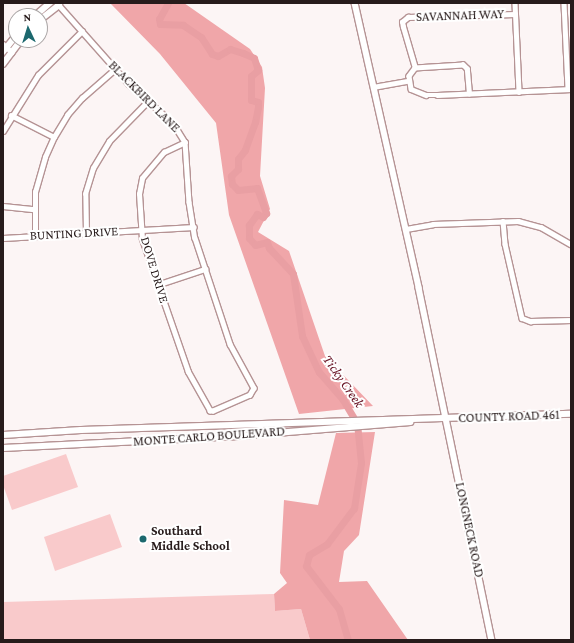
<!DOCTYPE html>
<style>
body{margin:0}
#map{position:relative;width:574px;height:643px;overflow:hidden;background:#fcf5f5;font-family:"Crimson Pro",serif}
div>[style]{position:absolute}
.green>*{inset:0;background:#f9cacb}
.forest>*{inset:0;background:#f0a6a9}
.river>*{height:7px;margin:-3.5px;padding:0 3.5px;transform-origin:3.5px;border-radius:3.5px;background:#e99fa3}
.roads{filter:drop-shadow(1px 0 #b59394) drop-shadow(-1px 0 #b59394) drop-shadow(0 1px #b59394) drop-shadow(0 -1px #b59394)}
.minor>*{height:4.5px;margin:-2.25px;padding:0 2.25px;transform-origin:2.25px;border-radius:2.25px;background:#fff}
.tertiary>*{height:5.5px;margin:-2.75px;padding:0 2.75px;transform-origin:2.75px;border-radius:2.75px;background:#fff}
.secondary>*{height:6px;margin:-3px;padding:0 3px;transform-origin:3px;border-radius:3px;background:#fff}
.dots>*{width:11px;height:11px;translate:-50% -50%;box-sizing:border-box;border:2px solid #fff;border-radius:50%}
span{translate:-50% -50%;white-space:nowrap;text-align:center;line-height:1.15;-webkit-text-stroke:4px #fff;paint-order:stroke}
.street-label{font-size:13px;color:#271b1b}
.poi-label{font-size:13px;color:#271b1b;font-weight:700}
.left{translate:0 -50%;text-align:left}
.water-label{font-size:14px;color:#650f20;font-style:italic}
.frame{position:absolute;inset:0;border:4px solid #271b1b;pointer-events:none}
.north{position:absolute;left:8px;top:8px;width:40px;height:40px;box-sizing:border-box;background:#fff;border:1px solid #a9a4a4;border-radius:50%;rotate:356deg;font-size:11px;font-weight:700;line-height:16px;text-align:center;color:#271b1b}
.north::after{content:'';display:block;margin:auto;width:14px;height:18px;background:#1c686e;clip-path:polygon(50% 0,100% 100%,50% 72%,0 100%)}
</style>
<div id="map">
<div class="green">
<i style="clip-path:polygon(66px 454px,78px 487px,12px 510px,3px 485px,3px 476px)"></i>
<i style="clip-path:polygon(110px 514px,122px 547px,55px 571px,44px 537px)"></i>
<i style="clip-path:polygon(274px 594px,275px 611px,301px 609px,310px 640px,3px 640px,3px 602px)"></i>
</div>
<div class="forest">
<i style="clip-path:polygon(110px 3px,184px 3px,250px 49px,262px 67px,265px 88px,260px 176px,270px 209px,258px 232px,289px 251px,325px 356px,373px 406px,299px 414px,229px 215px,216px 123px,160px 54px)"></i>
<i style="clip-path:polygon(375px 432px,359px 535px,344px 551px,339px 582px,367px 581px,408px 640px,310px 640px,301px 609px,275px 611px,274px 594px,287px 583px,280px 573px,284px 500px,318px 505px,336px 433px)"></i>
</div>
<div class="river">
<i style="left:168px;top:3px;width:18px;rotate:119deg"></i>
<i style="left:159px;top:19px;width:5px;rotate:79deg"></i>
<i style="left:160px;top:24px;width:23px;rotate:2deg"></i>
<i style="left:183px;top:25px;width:22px;rotate:34deg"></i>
<i style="left:201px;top:37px;width:20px;rotate:57deg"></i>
<i style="left:212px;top:54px;width:6px;rotate:18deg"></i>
<i style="left:218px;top:56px;width:14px;rotate:-30deg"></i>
<i style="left:230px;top:49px;width:14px;rotate:17deg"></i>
<i style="left:243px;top:53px;width:12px;rotate:24deg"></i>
<i style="left:254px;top:58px;width:13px;rotate:72deg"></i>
<i style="left:258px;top:70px;width:9px;rotate:139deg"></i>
<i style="left:251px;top:76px;width:24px;rotate:90deg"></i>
<i style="left:251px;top:100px;width:7px;rotate:16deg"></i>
<i style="left:258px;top:102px;width:5px;rotate:90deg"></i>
<i style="left:258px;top:107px;width:15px;rotate:101deg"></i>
<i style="left:255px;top:122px;width:30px;rotate:110deg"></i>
<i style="left:245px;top:150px;width:11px;rotate:128deg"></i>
<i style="left:238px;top:159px;width:10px;rotate:90deg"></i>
<i style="left:238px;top:169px;width:10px;rotate:135deg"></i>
<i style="left:231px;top:176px;width:8px;rotate:83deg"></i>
<i style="left:232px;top:184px;width:8px;rotate:45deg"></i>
<i style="left:238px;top:190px;width:19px;rotate:-6deg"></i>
<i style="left:257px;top:188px;width:27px;rotate:70deg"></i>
<i style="left:266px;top:213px;width:5px;rotate:127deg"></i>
<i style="left:263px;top:217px;width:7px;rotate:-153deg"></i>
<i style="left:257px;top:214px;width:14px;rotate:126deg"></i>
<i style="left:249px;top:225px;width:13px;rotate:90deg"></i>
<i style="left:249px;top:238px;width:9px;rotate:49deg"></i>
<i style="left:255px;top:245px;width:12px;rotate:-14deg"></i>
<i style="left:267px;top:242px;width:6px;rotate:72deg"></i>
<i style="left:269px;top:248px;width:35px;rotate:47deg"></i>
<i style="left:293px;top:274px;width:63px;rotate:81.7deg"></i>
<i style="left:302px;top:336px;width:40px;rotate:65deg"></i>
<i style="left:319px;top:372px;width:37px;rotate:49deg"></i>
<i style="left:343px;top:400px;width:27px;rotate:59deg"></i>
<i style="left:357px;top:423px;width:40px;rotate:84.3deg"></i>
<i style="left:361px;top:463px;width:46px;rotate:98.8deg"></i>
<i style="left:354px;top:508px;width:45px;rotate:126.9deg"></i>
<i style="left:327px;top:544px;width:21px;rotate:149deg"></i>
<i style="left:309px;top:555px;width:11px;rotate:105deg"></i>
<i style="left:306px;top:566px;width:54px;rotate:52.5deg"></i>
<i style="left:339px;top:609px;width:32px;rotate:74deg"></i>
</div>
<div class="roads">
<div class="minor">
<i style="left:57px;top:3px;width:108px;rotate:48.4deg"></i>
<i style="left:129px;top:84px;width:59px;rotate:41.6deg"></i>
<i style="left:173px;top:123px;width:22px;rotate:58deg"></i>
<i style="left:185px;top:142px;width:60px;rotate:86.2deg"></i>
<i style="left:189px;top:202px;width:36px;rotate:81deg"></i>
<i style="left:195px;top:238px;width:112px;rotate:71.7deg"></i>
<i style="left:230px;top:344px;width:50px;rotate:61.4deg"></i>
<i style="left:254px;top:388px;width:8px;rotate:120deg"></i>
<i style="left:250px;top:395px;width:40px;rotate:156.6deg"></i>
<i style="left:213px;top:411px;width:3px;rotate:180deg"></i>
<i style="left:210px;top:411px;width:45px;rotate:-119.4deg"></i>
<i style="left:188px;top:372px;width:141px;rotate:-109.1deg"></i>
<i style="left:142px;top:239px;width:45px;rotate:-93.8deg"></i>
<i style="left:139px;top:194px;width:16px;rotate:-79deg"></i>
<i style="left:142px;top:178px;width:34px;rotate:-50deg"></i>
<i style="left:164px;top:152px;width:23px;rotate:-25deg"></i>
<i style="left:515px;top:3px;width:89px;rotate:87.4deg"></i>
<i style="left:564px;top:3px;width:86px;rotate:87.3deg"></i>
<i style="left:3px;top:44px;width:12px;rotate:42deg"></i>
<i style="left:415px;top:68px;width:43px;rotate:-106.3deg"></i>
<i style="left:403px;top:27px;width:5px;rotate:-101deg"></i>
<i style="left:402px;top:22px;width:8px;rotate:-40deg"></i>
<i style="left:408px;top:17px;width:107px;rotate:-1.6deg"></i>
<i style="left:373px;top:87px;width:36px;rotate:-10deg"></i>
<i style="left:469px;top:94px;width:25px;rotate:-95deg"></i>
<i style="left:467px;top:69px;width:6px;rotate:-135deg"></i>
<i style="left:463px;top:65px;width:48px;rotate:176.4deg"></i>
<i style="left:415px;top:68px;width:10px;rotate:127deg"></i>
<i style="left:409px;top:76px;width:13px;rotate:81deg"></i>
<i style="left:411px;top:89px;width:16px;rotate:22deg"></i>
<i style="left:426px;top:95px;width:11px"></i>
<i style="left:437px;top:95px;width:134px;rotate:-2.6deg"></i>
<i style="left:11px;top:115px;width:48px;rotate:27.1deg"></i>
<i style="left:3px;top:131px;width:66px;rotate:-58deg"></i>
<i style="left:38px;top:75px;width:62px;rotate:-45deg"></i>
<i style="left:3px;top:206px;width:31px;rotate:6deg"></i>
<i style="left:503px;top:221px;width:23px;rotate:85deg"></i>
<i style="left:505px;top:244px;width:76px;rotate:77.1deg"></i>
<i style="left:522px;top:318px;width:9px;rotate:21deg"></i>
<i style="left:530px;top:321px;width:41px;rotate:-1.4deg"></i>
<i style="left:406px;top:229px;width:27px;rotate:-10deg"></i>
<i style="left:433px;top:224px;width:85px;rotate:-2deg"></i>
<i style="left:518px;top:221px;width:24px;rotate:15deg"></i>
<i style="left:541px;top:227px;width:34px;rotate:30deg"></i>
<i style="left:86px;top:233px;width:39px;rotate:-91deg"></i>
<i style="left:85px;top:194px;width:27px;rotate:-73deg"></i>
<i style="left:93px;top:168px;width:31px;rotate:-59deg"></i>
<i style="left:109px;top:141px;width:56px;rotate:-45.7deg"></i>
<i style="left:35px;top:236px;width:44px;rotate:-90deg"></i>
<i style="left:35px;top:192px;width:36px;rotate:-74deg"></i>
<i style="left:45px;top:157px;width:22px;rotate:-66deg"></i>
<i style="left:54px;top:137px;width:26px;rotate:-59deg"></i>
<i style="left:67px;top:115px;width:23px;rotate:-49deg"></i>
<i style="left:82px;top:98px;width:44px;rotate:-41.3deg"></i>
<i style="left:3px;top:238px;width:191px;rotate:-3.3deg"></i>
<i style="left:157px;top:285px;width:51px;rotate:-18.4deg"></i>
</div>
<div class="tertiary">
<i style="left:355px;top:3px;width:292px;rotate:77.3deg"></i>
<i style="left:419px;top:288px;width:359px;rotate:78.3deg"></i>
<i style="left:35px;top:16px;width:20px;rotate:-41deg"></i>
<i style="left:40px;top:20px;width:24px;rotate:-38deg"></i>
<i style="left:3px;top:52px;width:21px;rotate:-51deg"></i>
<i style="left:3px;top:64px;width:30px;rotate:-53deg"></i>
</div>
<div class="secondary">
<i style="left:3px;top:435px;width:78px;rotate:-3.7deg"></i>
<i style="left:81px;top:430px;width:490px;rotate:-1.9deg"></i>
<i style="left:3px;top:448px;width:236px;rotate:-2.9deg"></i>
<i style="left:239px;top:436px;width:172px;rotate:-4.7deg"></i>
</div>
</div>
<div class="dots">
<i style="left:143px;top:539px;background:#1c686e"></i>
</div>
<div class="street-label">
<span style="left:460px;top:16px;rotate:-2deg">SAVANNAH WAY</span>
<span style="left:144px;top:97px;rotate:45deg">BLACKBIRD LANE</span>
<span style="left:74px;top:234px;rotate:-3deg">BUNTING DRIVE</span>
<span style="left:154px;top:270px;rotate:73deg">DOVE DRIVE</span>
<span style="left:509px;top:417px;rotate:-2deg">COUNTY ROAD 461</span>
<span style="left:209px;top:437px;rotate:-4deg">MONTE CARLO BOULEVARD</span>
<span style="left:469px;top:530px;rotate:78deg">LONGNECK ROAD</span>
</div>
<div class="poi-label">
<span class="left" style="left:151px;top:539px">Southard<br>Middle School</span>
</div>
<div class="water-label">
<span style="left:344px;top:381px;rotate:55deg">Ticky Creek</span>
</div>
<div class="frame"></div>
<div class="north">N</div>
</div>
